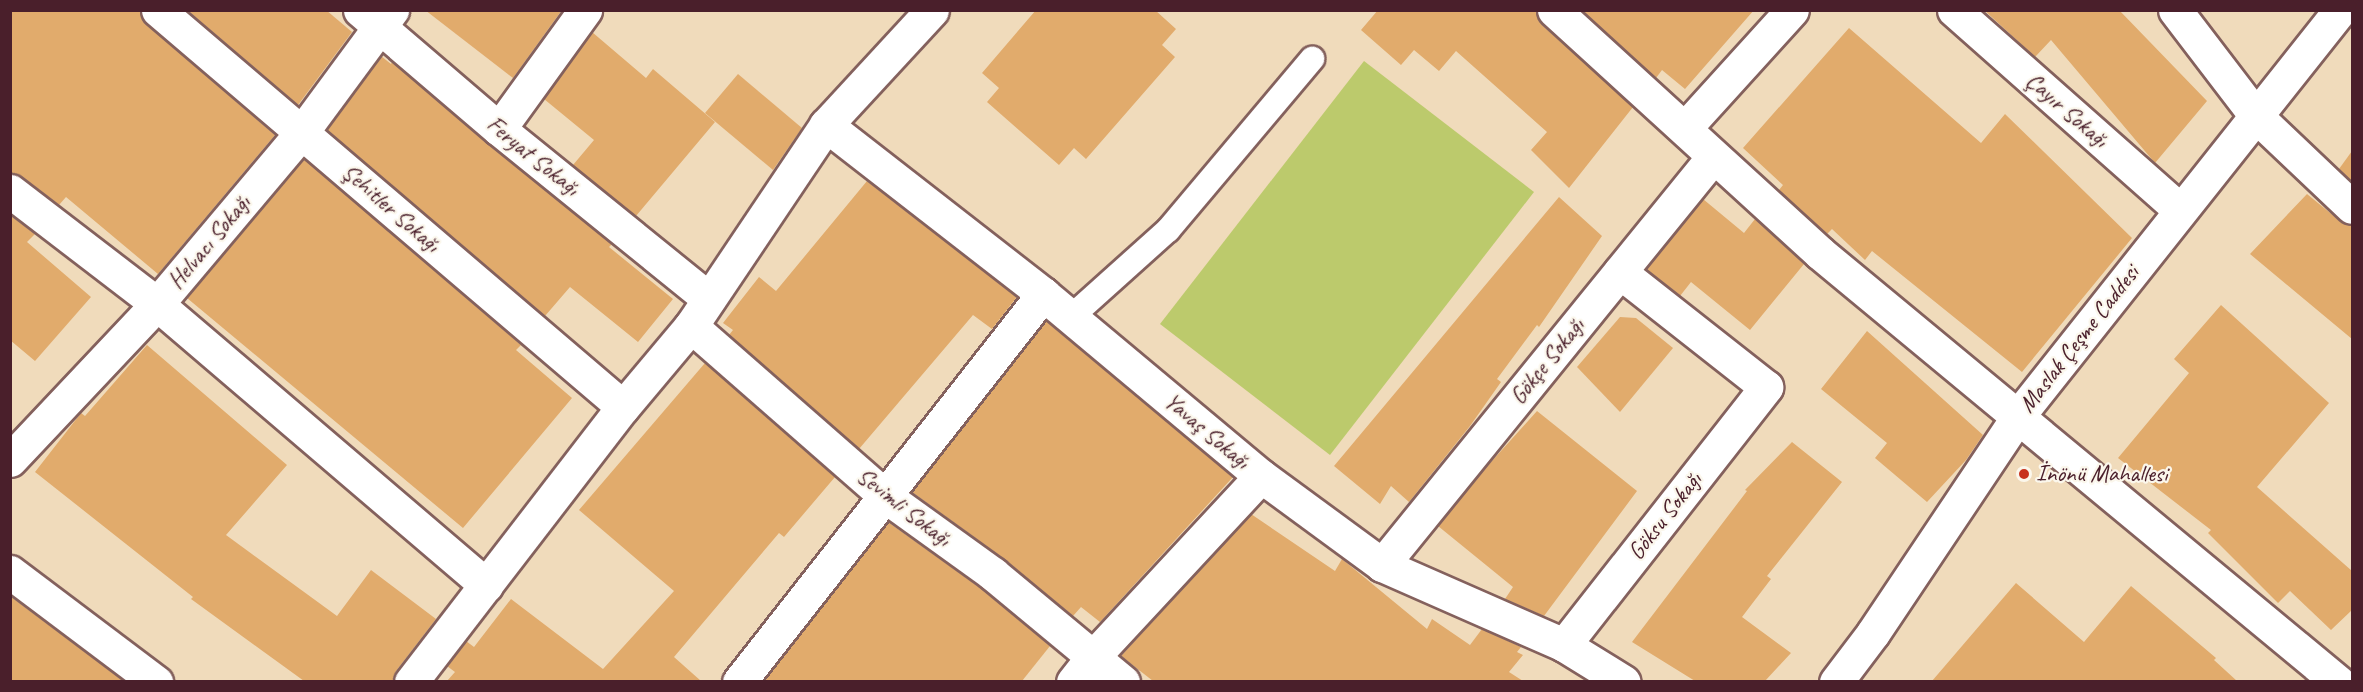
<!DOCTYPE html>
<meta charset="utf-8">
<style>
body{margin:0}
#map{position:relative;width:2363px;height:692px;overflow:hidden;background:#f0dbbb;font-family:Caveat,sans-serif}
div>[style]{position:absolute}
.green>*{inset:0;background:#bcca6c}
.building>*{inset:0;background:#e1ab6c}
.roads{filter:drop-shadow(2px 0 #84615d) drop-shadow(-2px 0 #84615d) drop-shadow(0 2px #84615d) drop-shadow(0 -2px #84615d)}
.service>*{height:24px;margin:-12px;padding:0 12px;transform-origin:12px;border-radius:12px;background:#fff}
.minor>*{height:33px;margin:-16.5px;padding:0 16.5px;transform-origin:16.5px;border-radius:16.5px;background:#fff}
.tertiary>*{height:33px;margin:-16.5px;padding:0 16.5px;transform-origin:16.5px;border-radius:16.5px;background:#fff}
.dots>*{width:16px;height:16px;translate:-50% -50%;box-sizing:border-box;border:3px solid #fbf7ec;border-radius:50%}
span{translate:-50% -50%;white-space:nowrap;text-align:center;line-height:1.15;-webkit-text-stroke:4.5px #fbf7ec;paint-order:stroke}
.street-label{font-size:24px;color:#4a1f2b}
.poi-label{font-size:24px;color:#4a1f2b}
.left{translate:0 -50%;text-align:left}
.frame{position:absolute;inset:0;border:12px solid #4a1f2b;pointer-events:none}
</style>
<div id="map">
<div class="green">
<i style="clip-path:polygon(1364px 61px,1534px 192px,1330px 455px,1160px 324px)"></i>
</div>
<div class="building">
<i style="clip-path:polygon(10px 10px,140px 10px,146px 24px,275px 135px,158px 274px,66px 197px,59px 205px,21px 176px,10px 173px)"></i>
<i style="clip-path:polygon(187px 10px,326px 10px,352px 32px,298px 105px)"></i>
<i style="clip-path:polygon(425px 10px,562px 10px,513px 78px)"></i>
<i style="clip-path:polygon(1036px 10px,1155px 10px,1176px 29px,1162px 45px,1175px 57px,1086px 159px,1074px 148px,1059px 165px,987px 102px,999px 88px,982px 73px)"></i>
<i style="clip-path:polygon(1378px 10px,1536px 10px,1541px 24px,1633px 107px,1569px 188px,1531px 150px,1547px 132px,1456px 51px,1439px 71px,1414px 50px,1401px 65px,1361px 30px)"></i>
<i style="clip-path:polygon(1582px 10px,1754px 10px,1685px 89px,1662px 70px,1656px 78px)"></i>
<i style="clip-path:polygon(1984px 10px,2119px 10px,2207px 101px,2155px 163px,2051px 40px,2035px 57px)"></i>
<i style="clip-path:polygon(1849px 28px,1981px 143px,2005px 114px,2132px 238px,2022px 372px,1872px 251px,1865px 260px,1832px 229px,1827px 234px,1779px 190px,1783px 185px,1743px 148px)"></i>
<i style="clip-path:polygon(592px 32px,646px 78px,653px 69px,715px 122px,636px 216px,573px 165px,594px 140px,544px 99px)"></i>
<i style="clip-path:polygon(381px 56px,391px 64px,392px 62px,612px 244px,609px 247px,673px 299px,638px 342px,570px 287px,545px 316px,327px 130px)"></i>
<i style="clip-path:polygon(738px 74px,802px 128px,773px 170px,705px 113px)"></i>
<i style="clip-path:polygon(2352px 151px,2352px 182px,2339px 169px)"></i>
<i style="clip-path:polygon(304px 159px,521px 345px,516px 350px,572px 398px,463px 528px,187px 298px)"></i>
<i style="clip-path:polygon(867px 181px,1017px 297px,992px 329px,973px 315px,859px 449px,729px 335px,733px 330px,723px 323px,759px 277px,776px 291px)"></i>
<i style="clip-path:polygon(2307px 194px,2340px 221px,2352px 225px,2352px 339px,2250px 254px)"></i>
<i style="clip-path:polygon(1559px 197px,1602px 236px,1539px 327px,1537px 325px,1497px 379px,1501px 382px,1470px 426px,1409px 502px,1391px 486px,1380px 504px,1334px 466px)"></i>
<i style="clip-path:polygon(1703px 199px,1744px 233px,1755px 219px,1804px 264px,1750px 330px,1691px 282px,1680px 296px,1646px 269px)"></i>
<i style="clip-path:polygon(10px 215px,35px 234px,27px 242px,91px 297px,35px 361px,10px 340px)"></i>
<i style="clip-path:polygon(2221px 305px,2329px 403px,2257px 487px,2352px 571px,2352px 610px,2331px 630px,2290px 591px,2278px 603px,2208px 533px,2211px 530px,2118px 458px,2189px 373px,2174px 359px)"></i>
<i style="clip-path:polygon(1620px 317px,1636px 318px,1673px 348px,1620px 412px,1577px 367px)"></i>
<i style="clip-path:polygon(1046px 321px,1233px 477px,1100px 622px,1081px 607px,1073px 616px,1004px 559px,912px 492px)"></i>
<i style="clip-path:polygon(1867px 331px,1983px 435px,1966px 460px,1927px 502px,1875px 458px,1887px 443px,1821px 389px)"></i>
<i style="clip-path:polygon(147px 345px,287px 465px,226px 535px,337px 616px,371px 570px,436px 619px,396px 671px,393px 681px,304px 681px,191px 599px,193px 597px,35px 472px,81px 413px,85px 416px)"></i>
<i style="clip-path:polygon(705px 363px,835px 477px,784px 537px,779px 533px,674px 657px,701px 681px,447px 681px,455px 672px,447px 666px,466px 641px,474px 647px,511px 599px,603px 669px,674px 591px,579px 510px)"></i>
<i style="clip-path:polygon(1537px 411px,1637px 491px,1544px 616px,1505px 599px,1513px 587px,1438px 526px,1482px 472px)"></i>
<i style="clip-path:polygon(1792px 442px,1842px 482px,1767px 576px,1771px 579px,1742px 617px,1791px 653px,1765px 681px,1695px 681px,1632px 642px,1747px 491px,1745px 490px)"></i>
<i style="clip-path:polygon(1251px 514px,1335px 571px,1342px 559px,1427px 629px,1432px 619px,1470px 645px,1482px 629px,1521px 647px,1517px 652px,1523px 655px,1509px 672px,1523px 681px,1153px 681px,1121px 656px)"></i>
<i style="clip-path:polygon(888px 522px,982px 589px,1050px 646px,1022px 681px,763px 681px)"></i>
<i style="clip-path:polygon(2016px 583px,2084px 642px,2131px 586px,2216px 658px,2214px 660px,2237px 681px,1932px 681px)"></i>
<i style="clip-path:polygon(10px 596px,124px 681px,10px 681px)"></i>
</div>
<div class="roads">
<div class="service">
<i style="left:1071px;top:317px;width:130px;rotate:-41.9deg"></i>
<i style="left:1168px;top:230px;width:224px;rotate:-49.9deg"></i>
</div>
<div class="minor">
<i style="left:158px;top:10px;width:611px;rotate:40.49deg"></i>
<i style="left:360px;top:10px;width:183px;rotate:40.6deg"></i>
<i style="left:499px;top:129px;width:270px;rotate:39deg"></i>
<i style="left:1554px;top:10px;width:360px;rotate:42.4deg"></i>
<i style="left:1820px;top:253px;width:673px;rotate:39.63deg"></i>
<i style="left:1954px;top:10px;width:302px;rotate:41.5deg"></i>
<i style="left:2175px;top:10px;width:133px;rotate:52.6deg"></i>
<i style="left:2256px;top:116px;width:132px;rotate:43.5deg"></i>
<i style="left:826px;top:125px;width:275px;rotate:37.9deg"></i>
<i style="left:1043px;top:294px;width:284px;rotate:39.9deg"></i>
<i style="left:1261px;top:476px;width:150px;rotate:36.3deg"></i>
<i style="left:1382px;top:565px;width:199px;rotate:23.7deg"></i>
<i style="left:1564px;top:645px;width:70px;rotate:31.7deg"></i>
<i style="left:1685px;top:128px;width:159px;rotate:-47.8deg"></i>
<i style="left:499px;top:129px;width:147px;rotate:-54.1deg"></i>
<i style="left:10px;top:191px;width:185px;rotate:37.5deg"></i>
<i style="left:157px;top:304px;width:433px;rotate:40.5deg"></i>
<i style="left:691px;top:326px;width:258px;rotate:41.2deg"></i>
<i style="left:885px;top:496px;width:133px;rotate:35.8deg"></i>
<i style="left:993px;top:574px;width:169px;rotate:39.7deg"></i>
<i style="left:10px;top:460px;width:214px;rotate:-46.7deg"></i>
<i style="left:157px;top:304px;width:225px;rotate:-49.9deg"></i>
<i style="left:302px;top:132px;width:152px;rotate:-53.6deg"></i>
<i style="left:1382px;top:565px;width:525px;rotate:-50.95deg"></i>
<i style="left:1564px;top:645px;width:328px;rotate:-51.9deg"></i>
<i style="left:1766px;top:387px;width:186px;rotate:-141.8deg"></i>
<i style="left:411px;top:682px;width:347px;rotate:-52.4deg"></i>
<i style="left:623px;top:407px;width:106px;rotate:-50deg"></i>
<i style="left:691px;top:326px;width:242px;rotate:-56.1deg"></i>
<i style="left:826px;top:125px;width:156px;rotate:-47.3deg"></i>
<i style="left:739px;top:682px;width:493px;rotate:-51.9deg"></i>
<i style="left:1073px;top:682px;width:31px;rotate:-52deg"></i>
<i style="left:1092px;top:658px;width:248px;rotate:-47.1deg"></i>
</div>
<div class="tertiary">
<i style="left:10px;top:572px;width:183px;rotate:37deg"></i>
<i style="left:1836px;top:682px;width:61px;rotate:-52.9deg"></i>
<i style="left:1873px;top:633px;width:261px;rotate:-56.2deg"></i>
<i style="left:2018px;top:416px;width:518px;rotate:-51.58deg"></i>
</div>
</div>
<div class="dots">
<i style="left:2024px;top:474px;background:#c8321e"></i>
</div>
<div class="street-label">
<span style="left:2067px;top:110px;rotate:41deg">Çayır Sokağı</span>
<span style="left:533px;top:156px;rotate:39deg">Feryat Sokağı</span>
<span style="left:391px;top:208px;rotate:41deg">Şehitler Sokağı</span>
<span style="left:209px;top:242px;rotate:-50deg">Helvacı Sokağı</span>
<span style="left:2079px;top:339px;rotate:-52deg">Maslak Çeşme Caddesi</span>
<span style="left:1547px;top:361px;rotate:-51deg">Gökçe Sokağı</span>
<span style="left:1207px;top:431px;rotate:40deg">Yavaş Sokağı</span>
<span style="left:904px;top:507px;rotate:38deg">Sevimli Sokağı</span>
<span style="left:1665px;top:516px;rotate:-52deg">Göksu Sokağı</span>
</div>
<div class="poi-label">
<span class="left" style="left:2036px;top:474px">İnönü Mahallesi</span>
</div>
<div class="frame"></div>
</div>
